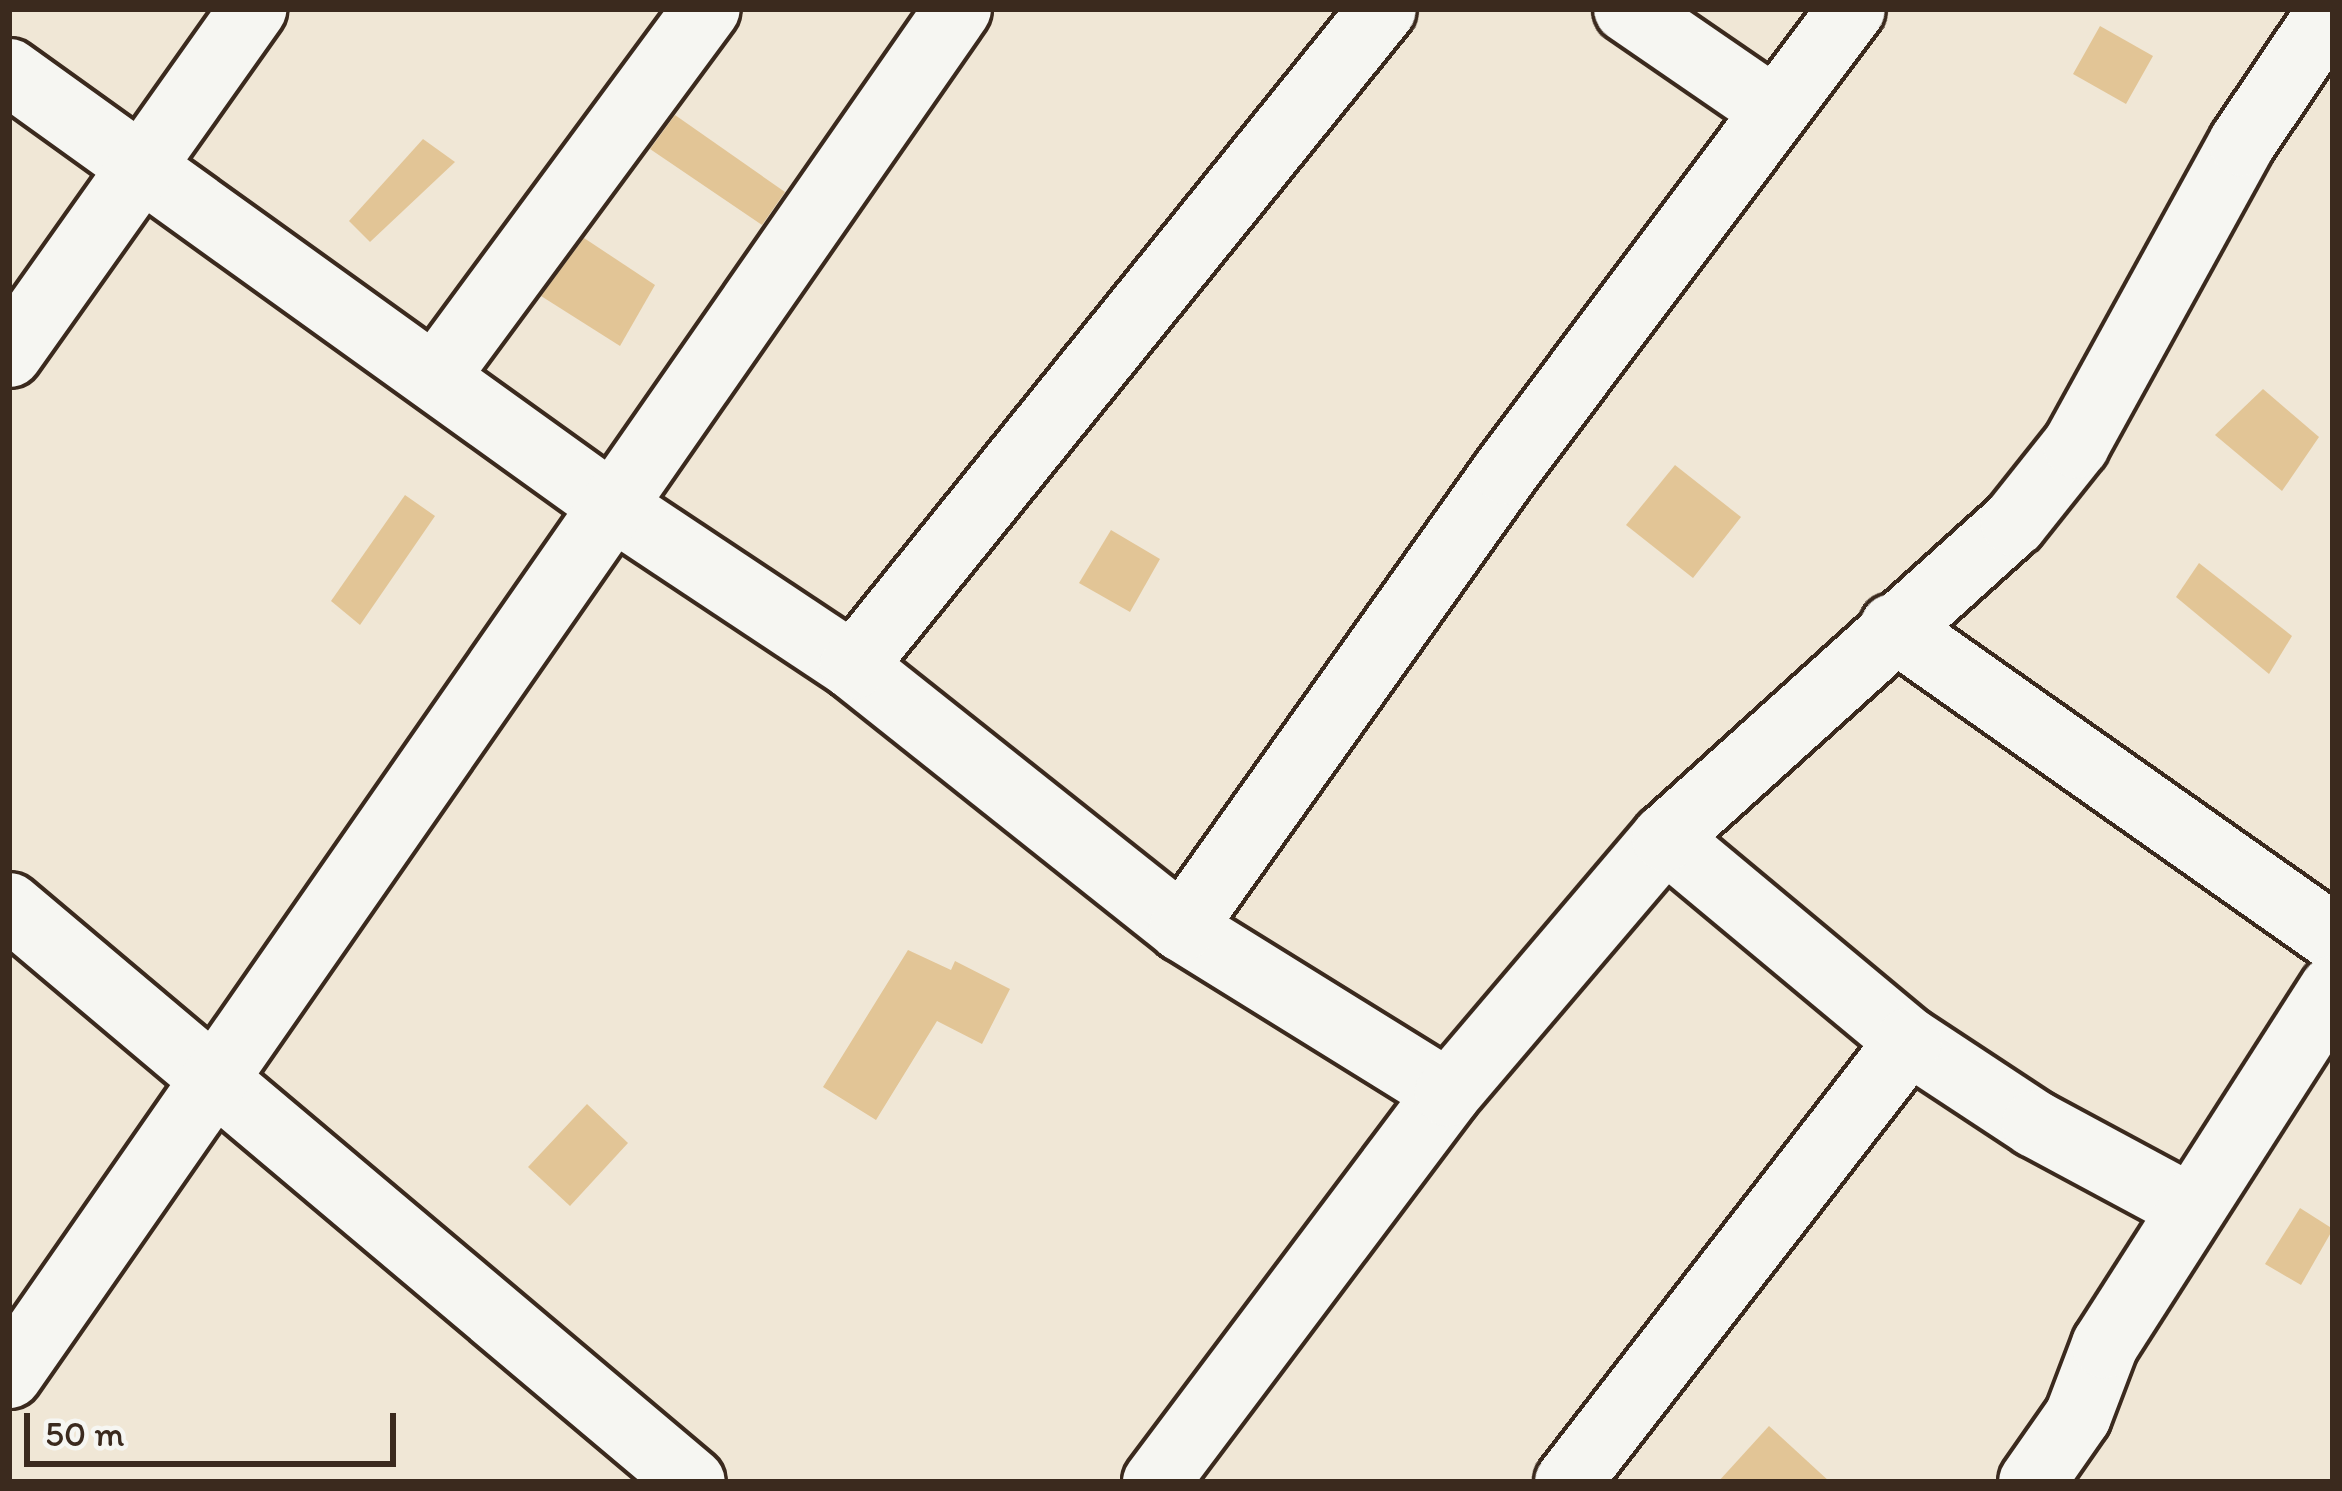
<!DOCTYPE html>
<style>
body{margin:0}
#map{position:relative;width:2342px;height:1491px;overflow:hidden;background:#f0e7d6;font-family:Itim,sans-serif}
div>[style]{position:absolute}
.building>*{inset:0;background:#e2c596}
.roads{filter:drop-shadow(3px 0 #3b2a1e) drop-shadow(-3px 0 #3b2a1e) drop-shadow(0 3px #3b2a1e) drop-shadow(0 -3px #3b2a1e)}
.minor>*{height:66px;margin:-33px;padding:0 33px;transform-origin:33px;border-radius:33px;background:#f6f6f2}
span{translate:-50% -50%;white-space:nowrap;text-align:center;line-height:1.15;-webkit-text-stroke:12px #f6f6f2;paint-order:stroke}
.frame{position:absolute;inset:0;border:12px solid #3b2a1e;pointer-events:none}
.scale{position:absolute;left:24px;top:1413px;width:372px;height:54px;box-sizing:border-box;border:6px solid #3b2a1e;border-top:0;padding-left:15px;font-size:36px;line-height:42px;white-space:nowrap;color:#3b2a1e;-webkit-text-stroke:9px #f6f6f2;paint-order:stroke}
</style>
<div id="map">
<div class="building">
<i style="clip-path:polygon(2100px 26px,2153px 56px,2126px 104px,2073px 74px)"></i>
<i style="clip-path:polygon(675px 115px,785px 192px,762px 225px,650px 149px)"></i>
<i style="clip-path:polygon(423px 139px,455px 162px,370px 242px,349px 221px)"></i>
<i style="clip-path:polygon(584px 238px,655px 285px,620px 346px,541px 296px)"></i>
<i style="clip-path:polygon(2263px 389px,2319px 437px,2282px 491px,2215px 435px)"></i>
<i style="clip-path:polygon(1675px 465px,1741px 517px,1693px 578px,1626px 525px)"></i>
<i style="clip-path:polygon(405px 495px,435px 516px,360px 625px,331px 601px)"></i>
<i style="clip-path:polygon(1111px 530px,1160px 559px,1130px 612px,1079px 583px)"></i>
<i style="clip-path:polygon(2199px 563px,2292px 636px,2269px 674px,2176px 597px)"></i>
<i style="clip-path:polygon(908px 950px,951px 970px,955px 961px,1010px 989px,982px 1044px,937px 1021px,876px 1120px,823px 1087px)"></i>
<i style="clip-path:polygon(587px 1104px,628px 1143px,570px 1206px,528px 1167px)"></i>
<i style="clip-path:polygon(2300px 1208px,2333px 1229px,2301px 1285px,2265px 1264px)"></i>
<i style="clip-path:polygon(1769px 1426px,1830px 1482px,1718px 1482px)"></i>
</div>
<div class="roads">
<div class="minor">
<i style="left:1627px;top:9px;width:178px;rotate:34.5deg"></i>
<i style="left:9px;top:72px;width:749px;rotate:35.71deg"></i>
<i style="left:617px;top:509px;width:283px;rotate:33.6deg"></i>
<i style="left:853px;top:666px;width:421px;rotate:38.5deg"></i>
<i style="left:1182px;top:928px;width:313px;rotate:31.8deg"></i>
<i style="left:9px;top:354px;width:423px;rotate:-54.7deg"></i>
<i style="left:436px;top:376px;width:456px;rotate:-53.6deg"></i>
<i style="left:1893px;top:627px;width:538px;rotate:35.17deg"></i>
<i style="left:853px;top:666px;width:844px;rotate:-51.11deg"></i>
<i style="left:1665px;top:838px;width:317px;rotate:39.8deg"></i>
<i style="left:1909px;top:1041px;width:151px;rotate:33.4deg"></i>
<i style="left:2035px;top:1124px;width:177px;rotate:28.3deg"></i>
<i style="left:9px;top:906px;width:893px;rotate:40.14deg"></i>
<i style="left:1182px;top:928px;width:560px;rotate:-54.66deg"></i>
<i style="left:1506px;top:471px;width:577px;rotate:-53.17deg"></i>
<i style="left:9px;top:1375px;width:1663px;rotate:-55.21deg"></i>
<i style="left:1156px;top:1482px;width:486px;rotate:-53.1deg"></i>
<i style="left:1448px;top:1093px;width:335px;rotate:-49.6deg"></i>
<i style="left:1665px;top:838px;width:470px;rotate:-42.1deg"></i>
<i style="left:2014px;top:523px;width:100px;rotate:-51.5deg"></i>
<i style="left:2076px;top:445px;width:345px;rotate:-61.2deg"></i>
<i style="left:2242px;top:143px;width:161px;rotate:-56.1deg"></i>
<i style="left:1568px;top:1482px;width:557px;rotate:-52.29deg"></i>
<i style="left:2032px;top:1482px;width:80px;rotate:-55.1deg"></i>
<i style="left:2078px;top:1416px;width:76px;rotate:-69.2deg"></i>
<i style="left:2105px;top:1345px;width:423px;rotate:-57.4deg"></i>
</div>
</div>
<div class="frame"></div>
<div class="scale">50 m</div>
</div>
